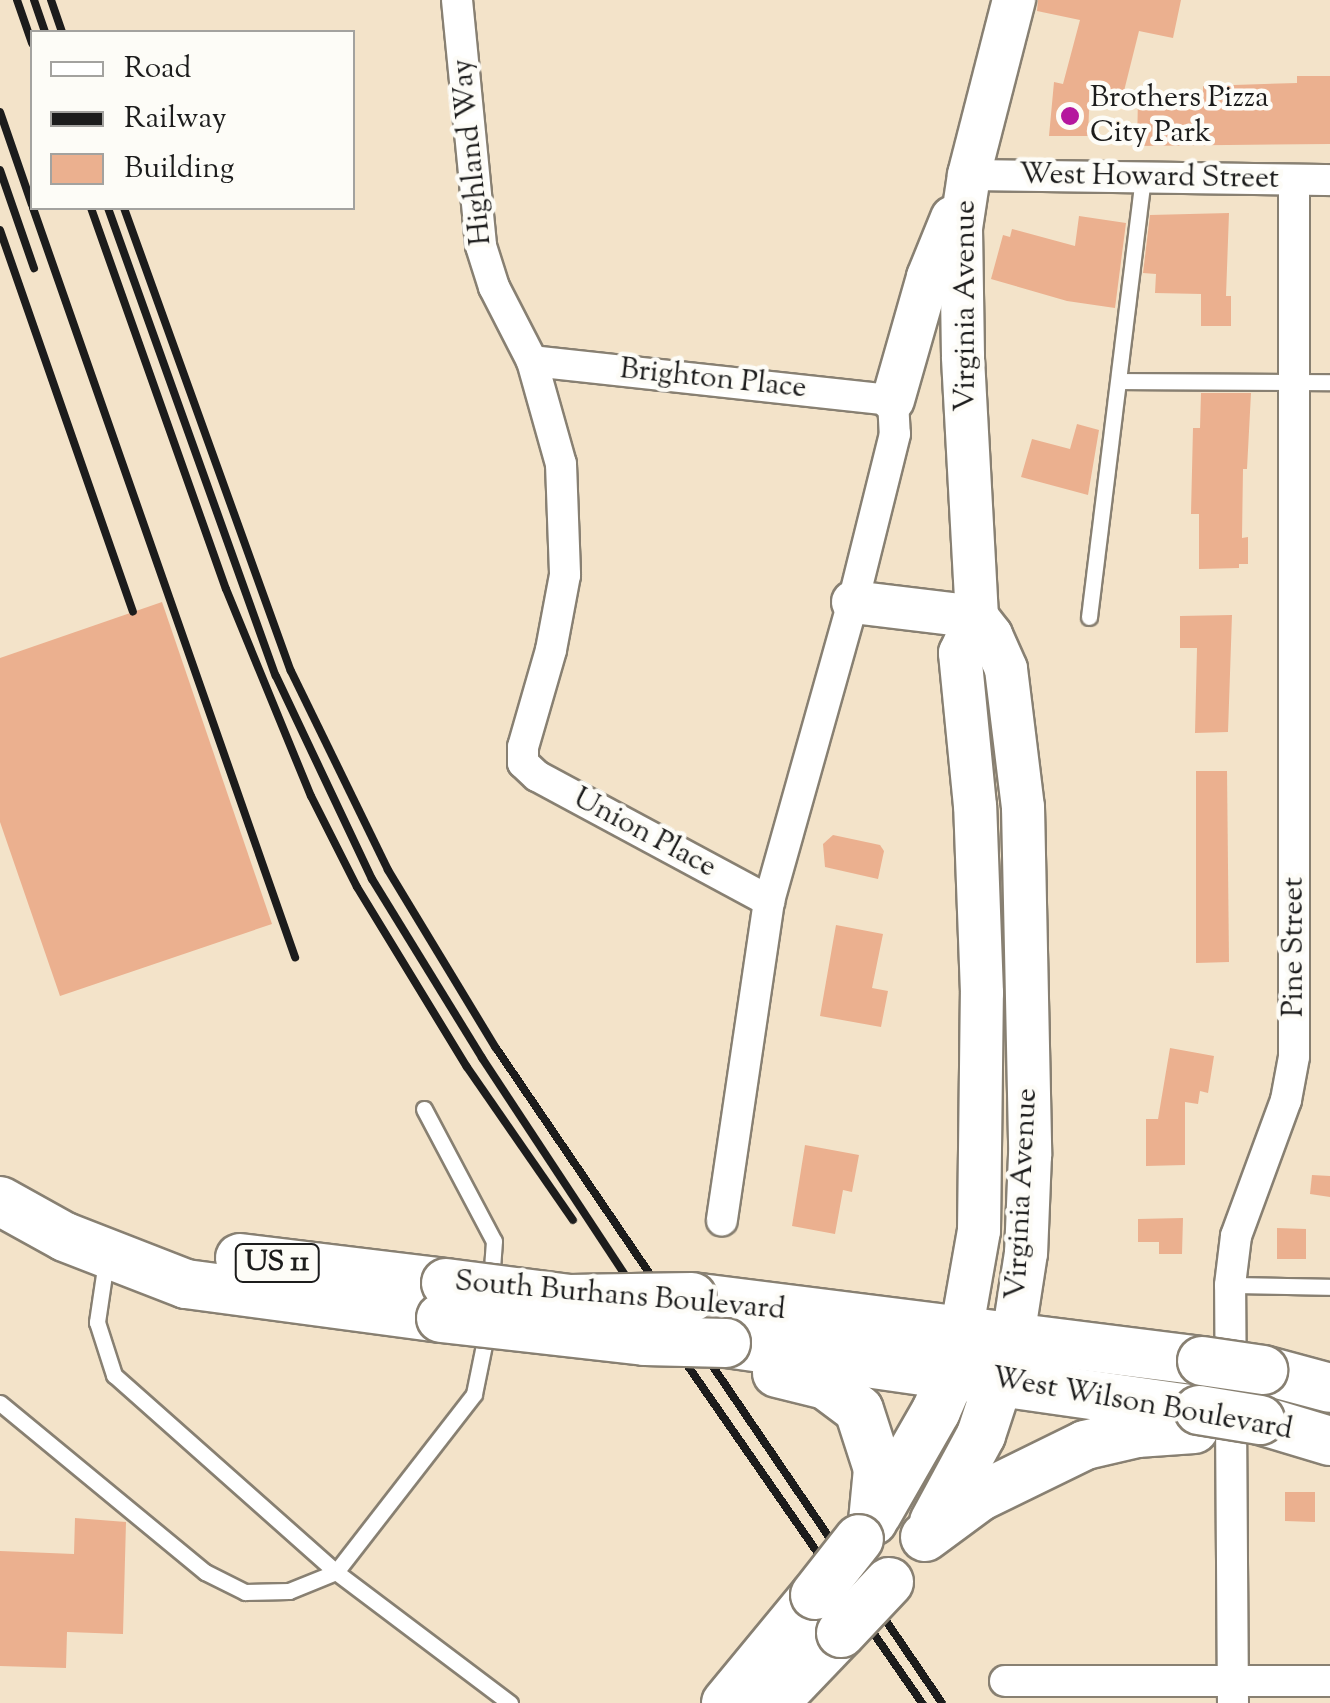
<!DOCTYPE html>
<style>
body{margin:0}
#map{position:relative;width:1330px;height:1703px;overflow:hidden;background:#f3e3c9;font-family:"Sorts Mill Goudy",serif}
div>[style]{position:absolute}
.building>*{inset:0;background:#ebb08f}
.roads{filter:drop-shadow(2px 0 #888072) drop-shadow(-2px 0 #888072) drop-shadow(0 2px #888072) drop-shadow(0 -2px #888072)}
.service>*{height:15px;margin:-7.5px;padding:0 7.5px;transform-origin:7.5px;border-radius:7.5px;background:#fff}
.minor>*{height:30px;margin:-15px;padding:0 15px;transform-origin:15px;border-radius:15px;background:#fff}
.secondary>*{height:42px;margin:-21px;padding:0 21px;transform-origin:21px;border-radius:21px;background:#fff}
.primary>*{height:48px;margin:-24px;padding:0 24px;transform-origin:24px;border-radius:24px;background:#fff}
.rail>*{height:8px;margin:-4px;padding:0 4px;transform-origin:4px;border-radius:4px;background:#1c1c1c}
.bridges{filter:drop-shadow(2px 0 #888072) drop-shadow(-2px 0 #888072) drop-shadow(0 2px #888072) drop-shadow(0 -2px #888072)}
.primary-bridge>*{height:48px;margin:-24px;padding:0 24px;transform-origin:24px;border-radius:24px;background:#fff}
.dots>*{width:28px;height:28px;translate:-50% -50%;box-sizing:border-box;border:5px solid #fdfcf7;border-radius:50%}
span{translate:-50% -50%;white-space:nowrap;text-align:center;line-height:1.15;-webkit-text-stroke:9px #fdfcf7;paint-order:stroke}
.shield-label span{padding:2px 8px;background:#fdfcf7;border:2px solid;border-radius:8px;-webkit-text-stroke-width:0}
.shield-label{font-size:28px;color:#1c1c1c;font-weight:700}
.poi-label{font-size:30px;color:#1c1c1c}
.left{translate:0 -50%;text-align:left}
.street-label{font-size:30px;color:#1c1c1c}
.legend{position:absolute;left:30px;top:30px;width:325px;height:180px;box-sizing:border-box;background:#fdfcf7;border:2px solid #a3a29f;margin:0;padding:12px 18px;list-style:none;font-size:30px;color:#1c1c1c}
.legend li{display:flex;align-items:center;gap:20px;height:50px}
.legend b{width:50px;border:2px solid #a3a29f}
</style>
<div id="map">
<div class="building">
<i style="clip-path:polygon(1038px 0,1181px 0,1173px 38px,1139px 31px,1123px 95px,1090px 87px,1088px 136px,1049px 136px,1054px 82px,1063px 84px,1080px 20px,1037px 11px)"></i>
<i style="clip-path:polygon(1297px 76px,1330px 76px,1330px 144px,1137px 146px,1138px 97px,1203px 99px,1203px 86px,1297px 83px)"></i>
<i style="clip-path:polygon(1229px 213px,1226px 296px,1231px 296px,1231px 326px,1201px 326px,1201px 294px,1155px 293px,1156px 274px,1143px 273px,1150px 215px)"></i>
<i style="clip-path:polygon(1079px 216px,1126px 223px,1115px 308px,1067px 301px,991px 279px,1003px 235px,1010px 237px,1012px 229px,1075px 246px)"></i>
<i style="clip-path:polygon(1201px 393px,1251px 393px,1247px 469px,1243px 469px,1242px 538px,1248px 537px,1248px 564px,1239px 564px,1239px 568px,1199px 569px,1199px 514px,1191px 514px,1193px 428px,1200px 428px)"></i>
<i style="clip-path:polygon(1077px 424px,1099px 430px,1088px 495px,1021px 477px,1032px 439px,1070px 449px)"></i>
<i style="clip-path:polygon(162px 602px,272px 924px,60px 996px,0 822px,0 658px)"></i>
<i style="clip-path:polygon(1232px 615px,1228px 732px,1195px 733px,1197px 648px,1180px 648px,1180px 616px)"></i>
<i style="clip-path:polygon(1196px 771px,1227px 771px,1229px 962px,1196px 963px)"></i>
<i style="clip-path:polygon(833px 835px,880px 845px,884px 851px,878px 879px,825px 867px,823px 844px)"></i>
<i style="clip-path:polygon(836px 925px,883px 934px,872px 988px,888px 991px,881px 1027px,820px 1016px)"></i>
<i style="clip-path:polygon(1170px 1048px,1214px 1056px,1208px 1093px,1200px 1091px,1198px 1104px,1185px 1102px,1185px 1165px,1146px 1166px,1146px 1119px,1158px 1119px)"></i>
<i style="clip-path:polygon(805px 1145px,859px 1155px,852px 1192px,843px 1190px,835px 1234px,792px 1226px)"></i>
<i style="clip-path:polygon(1312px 1175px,1330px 1176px,1330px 1197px,1310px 1194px)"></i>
<i style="clip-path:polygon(1183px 1218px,1182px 1254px,1159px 1254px,1159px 1242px,1138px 1242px,1138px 1219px)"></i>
<i style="clip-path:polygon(1277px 1228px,1306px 1229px,1306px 1259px,1277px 1259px)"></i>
<i style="clip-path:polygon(1285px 1492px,1315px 1492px,1315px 1522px,1285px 1521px)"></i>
<i style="clip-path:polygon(75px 1518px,126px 1522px,123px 1634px,67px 1632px,66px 1668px,0 1666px,0 1551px,74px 1554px)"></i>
</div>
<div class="roads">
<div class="service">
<i style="left:1119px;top:381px;width:211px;rotate:0.3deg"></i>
<i style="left:1089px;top:617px;width:442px;rotate:-83deg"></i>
<i style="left:424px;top:1109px;width:149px;rotate:62.1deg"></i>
<i style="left:494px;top:1241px;width:41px;rotate:94.2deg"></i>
<i style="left:106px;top:1261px;width:62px;rotate:98.4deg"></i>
<i style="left:97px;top:1322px;width:56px;rotate:72.2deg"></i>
<i style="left:114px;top:1375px;width:297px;rotate:41.6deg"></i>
<i style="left:336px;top:1572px;width:218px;rotate:37deg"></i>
<i style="left:1230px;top:1285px;width:100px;rotate:1.1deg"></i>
<i style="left:0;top:1403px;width:266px;rotate:39.5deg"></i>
<i style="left:205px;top:1572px;width:45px;rotate:26.6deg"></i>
<i style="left:245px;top:1592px;width:44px;rotate:-1.3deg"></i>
<i style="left:289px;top:1591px;width:51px;rotate:-22deg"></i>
<i style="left:336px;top:1572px;width:225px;rotate:-52.2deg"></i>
<i style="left:474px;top:1394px;width:65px;rotate:-78.5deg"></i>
</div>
<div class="minor">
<i style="left:457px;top:0;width:247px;rotate:84.4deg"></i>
<i style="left:481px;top:246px;width:43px;rotate:72.4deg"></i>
<i style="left:494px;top:287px;width:83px;rotate:62.8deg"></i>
<i style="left:532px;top:361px;width:107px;rotate:74.3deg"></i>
<i style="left:561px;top:464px;width:111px;rotate:87.9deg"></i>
<i style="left:565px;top:575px;width:76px;rotate:100.6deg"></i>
<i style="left:551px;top:650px;width:101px;rotate:106.1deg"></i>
<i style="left:523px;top:747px;width:16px;rotate:90deg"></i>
<i style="left:523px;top:763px;width:19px;rotate:43deg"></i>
<i style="left:537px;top:776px;width:264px;rotate:28.3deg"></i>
<i style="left:969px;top:175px;width:361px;rotate:0.8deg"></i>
<i style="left:532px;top:361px;width:363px;rotate:6.2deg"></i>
<i style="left:893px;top:400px;width:34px;rotate:87deg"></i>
<i style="left:895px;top:434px;width:173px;rotate:104deg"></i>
<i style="left:853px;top:602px;width:311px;rotate:105.7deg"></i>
<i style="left:769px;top:901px;width:323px;rotate:98.4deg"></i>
<i style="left:1005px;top:1681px;width:325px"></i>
<i style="left:1233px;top:1703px;width:418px;rotate:-90.4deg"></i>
<i style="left:1230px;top:1285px;width:49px;rotate:-83deg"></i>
<i style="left:1236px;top:1236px;width:145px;rotate:-69.8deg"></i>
<i style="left:1286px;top:1100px;width:44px;rotate:-79.5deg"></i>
<i style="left:1294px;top:1057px;width:877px;rotate:-90deg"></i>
</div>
<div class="secondary">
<i style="left:893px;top:400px;width:128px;rotate:-74.1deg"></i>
<i style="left:928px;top:277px;width:64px;rotate:-67.9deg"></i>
<i style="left:853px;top:602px;width:125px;rotate:6.9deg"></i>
<i style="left:977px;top:617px;width:23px;rotate:52deg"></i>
<i style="left:991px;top:635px;width:37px;rotate:66deg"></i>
<i style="left:1006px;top:669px;width:139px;rotate:83deg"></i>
<i style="left:1023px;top:807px;width:348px;rotate:88.8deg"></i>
<i style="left:1030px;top:1155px;width:98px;rotate:92.3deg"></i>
<i style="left:1026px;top:1253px;width:85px;rotate:98.8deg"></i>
<i style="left:956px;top:1361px;width:132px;rotate:-80deg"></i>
<i style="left:979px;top:1231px;width:238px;rotate:-89.3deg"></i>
<i style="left:982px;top:993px;width:187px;rotate:-92.1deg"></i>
<i style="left:975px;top:806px;width:154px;rotate:-95.6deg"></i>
<i style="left:960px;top:653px;width:40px;rotate:-65deg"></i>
<i style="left:977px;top:617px;width:261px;rotate:-93.1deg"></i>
<i style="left:963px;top:356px;width:128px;rotate:-90.9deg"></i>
<i style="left:961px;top:228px;width:54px;rotate:-81.4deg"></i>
<i style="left:969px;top:175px;width:181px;rotate:-75.6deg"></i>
</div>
<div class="primary">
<i style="left:0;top:1201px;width:74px;rotate:29deg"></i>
<i style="left:65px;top:1237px;width:130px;rotate:21.2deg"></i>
<i style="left:186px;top:1284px;width:257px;rotate:7.6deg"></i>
<i style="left:240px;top:1258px;width:208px;rotate:6.9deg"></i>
<i style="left:692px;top:1297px;width:514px;rotate:7.15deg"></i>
<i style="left:726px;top:1343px;width:478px;rotate:8.1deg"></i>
<i style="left:1263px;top:1370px;width:69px;rotate:15deg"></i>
<i style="left:777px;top:1373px;width:50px;rotate:13.8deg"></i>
<i style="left:826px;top:1385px;width:41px;rotate:37.1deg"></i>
<i style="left:859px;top:1410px;width:62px;rotate:72.1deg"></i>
<i style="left:878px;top:1469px;width:52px;rotate:95.5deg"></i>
<i style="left:1260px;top:1420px;width:73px;rotate:16.7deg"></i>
<i style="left:877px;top:1514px;width:119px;rotate:-60.2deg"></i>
<i style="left:936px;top:1411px;width:43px;rotate:-66.4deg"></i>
<i style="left:934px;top:1522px;width:99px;rotate:-61.6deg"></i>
<i style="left:981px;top:1435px;width:89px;rotate:-71.8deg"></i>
<i style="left:925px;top:1537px;width:67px;rotate:-36.5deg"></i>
<i style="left:979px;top:1497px;width:118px;rotate:-26.1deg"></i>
<i style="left:1085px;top:1445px;width:53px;rotate:-13deg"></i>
<i style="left:1137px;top:1433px;width:57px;rotate:-4deg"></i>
<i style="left:726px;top:1703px;width:140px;rotate:-50.5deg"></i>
<i style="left:774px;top:1703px;width:97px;rotate:-46.3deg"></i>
</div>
</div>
<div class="rail">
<i style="left:17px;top:0;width:46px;rotate:70.8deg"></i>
<i style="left:34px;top:0;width:34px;rotate:71deg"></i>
<i style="left:51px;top:0;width:34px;rotate:71deg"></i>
<i style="left:0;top:112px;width:98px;rotate:71deg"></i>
<i style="left:0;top:170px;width:104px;rotate:70.9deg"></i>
<i style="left:33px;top:208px;width:794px;rotate:70.72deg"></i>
<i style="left:91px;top:208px;width:404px;rotate:70.5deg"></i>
<i style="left:226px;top:589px;width:224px;rotate:67.7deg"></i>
<i style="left:311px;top:796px;width:102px;rotate:63.2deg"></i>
<i style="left:357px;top:887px;width:211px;rotate:58.6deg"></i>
<i style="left:467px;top:1067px;width:186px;rotate:55.3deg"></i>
<i style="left:108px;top:208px;width:497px;rotate:70.3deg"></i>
<i style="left:276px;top:676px;width:225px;rotate:64.7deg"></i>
<i style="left:372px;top:879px;width:210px;rotate:58.4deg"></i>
<i style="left:482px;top:1058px;width:274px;rotate:56.6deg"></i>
<i style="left:633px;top:1287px;width:507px;rotate:55.21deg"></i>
<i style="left:124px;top:208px;width:492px;rotate:70.2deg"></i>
<i style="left:291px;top:671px;width:221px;rotate:64deg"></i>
<i style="left:388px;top:870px;width:208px;rotate:58.8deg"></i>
<i style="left:496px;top:1048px;width:792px;rotate:55.75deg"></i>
<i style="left:0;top:230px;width:404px;rotate:70.8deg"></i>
</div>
<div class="bridges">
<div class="primary-bridge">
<i style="left:446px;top:1283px;width:125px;rotate:7.4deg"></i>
<i style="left:570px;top:1299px;width:122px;rotate:-0.9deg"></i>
<i style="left:441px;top:1318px;width:205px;rotate:6.4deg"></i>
<i style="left:645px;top:1341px;width:81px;rotate:1.4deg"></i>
<i style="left:1202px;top:1361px;width:62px;rotate:8.4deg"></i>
<i style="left:1199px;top:1410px;width:62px;rotate:9.3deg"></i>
<i style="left:815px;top:1595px;width:71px;rotate:-51.8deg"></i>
<i style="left:841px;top:1633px;width:70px;rotate:-46.7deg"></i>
</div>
</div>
<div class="dots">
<i style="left:1070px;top:116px;background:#b5179e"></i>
</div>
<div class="shield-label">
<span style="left:277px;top:1263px">US 11</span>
</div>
<div class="poi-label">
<span class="left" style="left:1090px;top:116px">Brothers Pizza<br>City Park</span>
</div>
<div class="street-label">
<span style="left:473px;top:152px;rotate:-96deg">Highland Way</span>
<span style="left:1149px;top:178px;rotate:1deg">West Howard Street</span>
<span style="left:967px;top:306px;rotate:-90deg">Virginia Avenue</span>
<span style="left:713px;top:380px;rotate:6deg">Brighton Place</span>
<span style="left:644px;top:834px;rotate:28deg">Union Place</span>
<span style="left:1295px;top:947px;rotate:-90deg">Pine Street</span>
<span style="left:1023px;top:1194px;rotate:-87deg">Virginia Avenue</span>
<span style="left:620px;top:1297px;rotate:5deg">South Burhans Boulevard</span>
<span style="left:1142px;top:1405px;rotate:10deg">West Wilson Boulevard</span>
</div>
<ul class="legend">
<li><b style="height:12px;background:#fff"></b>Road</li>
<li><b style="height:12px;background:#1c1c1c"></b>Railway</li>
<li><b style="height:28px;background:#ebb08f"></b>Building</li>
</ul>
</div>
